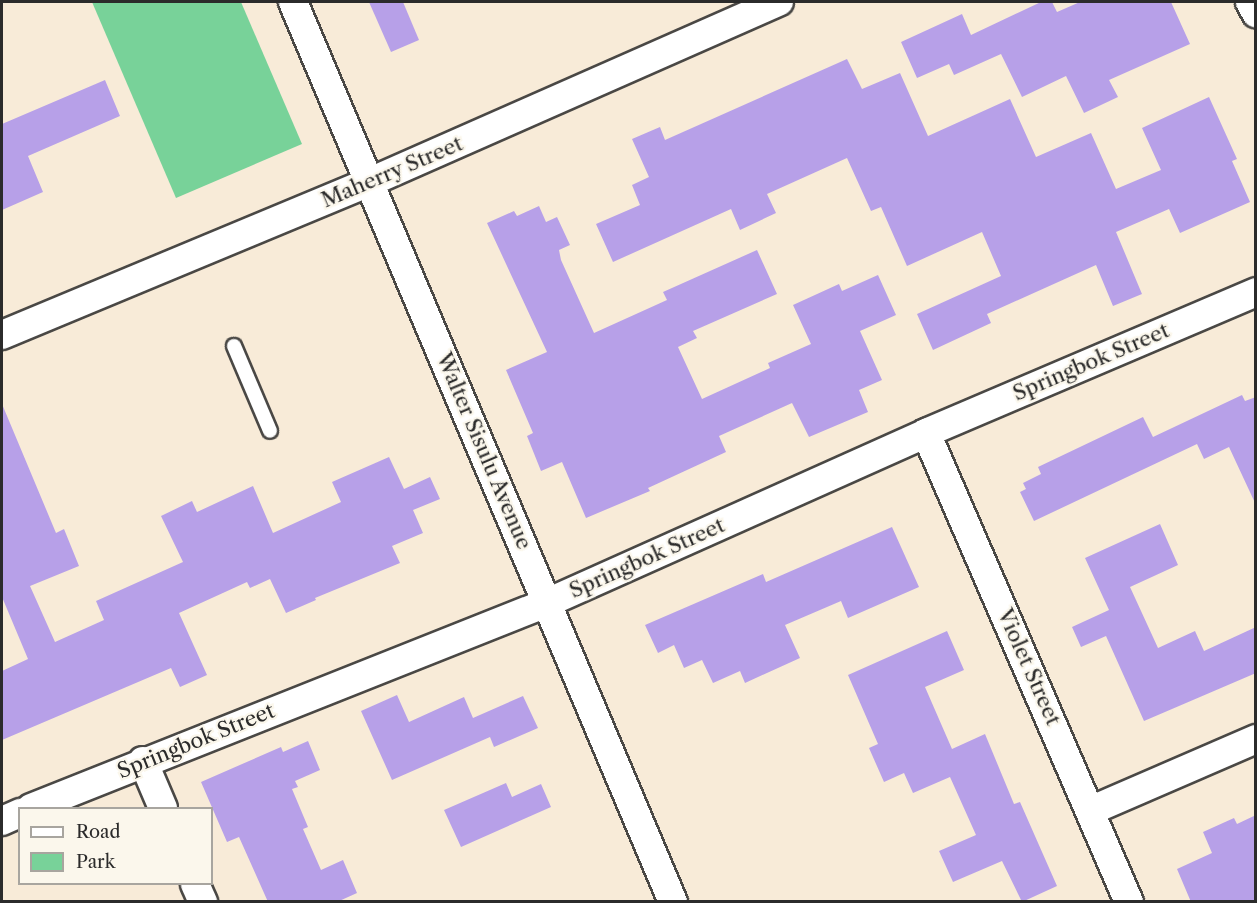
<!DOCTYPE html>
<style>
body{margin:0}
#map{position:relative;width:1257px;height:903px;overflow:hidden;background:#f8ebd8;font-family:"Libre Caslon Text",serif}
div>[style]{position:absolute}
.green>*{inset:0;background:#78d299}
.building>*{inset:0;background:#b7a0e8}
.roads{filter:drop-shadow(2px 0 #4a4845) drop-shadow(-2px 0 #4a4845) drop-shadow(0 2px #4a4845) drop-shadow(0 -2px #4a4845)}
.service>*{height:14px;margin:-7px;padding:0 7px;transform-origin:7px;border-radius:7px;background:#fff}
.minor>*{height:28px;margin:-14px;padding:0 14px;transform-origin:14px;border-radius:14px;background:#fff}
span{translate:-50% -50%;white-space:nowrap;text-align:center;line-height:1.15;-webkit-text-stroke:4.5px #fbf7ec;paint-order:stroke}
.street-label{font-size:21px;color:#2b2b2b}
.frame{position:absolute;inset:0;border:3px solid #2b2b2b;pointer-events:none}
.legend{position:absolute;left:18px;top:807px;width:195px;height:78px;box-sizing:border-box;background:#fbf7ec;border:2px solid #a8a59f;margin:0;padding:8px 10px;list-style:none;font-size:18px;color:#2b2b2b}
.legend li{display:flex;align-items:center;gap:12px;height:30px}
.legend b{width:30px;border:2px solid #a8a59f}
</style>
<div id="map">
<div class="green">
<i style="clip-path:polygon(92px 2px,241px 2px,302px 144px,176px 198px)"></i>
</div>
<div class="building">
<i style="clip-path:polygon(369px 2px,403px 2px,419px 40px,391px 52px)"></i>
<i style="clip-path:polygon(1041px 2px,1052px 2px,1057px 12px,1080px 2px,1171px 2px,1190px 44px,1109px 80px,1118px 97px,1084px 113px,1066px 76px,1022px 97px,1001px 54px,954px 75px,949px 64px,917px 78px,901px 42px,962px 14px,971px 35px)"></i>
<i style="clip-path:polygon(847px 59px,862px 89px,900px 73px,928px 136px,1010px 99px,1036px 157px,1091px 133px,1116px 189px,1161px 170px,1142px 128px,1209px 97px,1237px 159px,1232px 161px,1250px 202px,1180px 233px,1169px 209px,1116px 232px,1142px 294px,1113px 306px,1096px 265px,987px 314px,991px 323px,933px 350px,917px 314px,1001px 276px,982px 232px,907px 266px,881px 207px,871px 211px,847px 158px,767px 194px,776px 213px,740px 230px,731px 209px,613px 262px,596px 224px,640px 205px,632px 185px,649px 177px,632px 139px,660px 127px,665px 140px)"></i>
<i style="clip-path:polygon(105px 80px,120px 116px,28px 156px,43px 192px,2px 210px,2px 124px)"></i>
<i style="clip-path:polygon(539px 206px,546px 222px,557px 217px,570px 245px,559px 250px,561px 260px,594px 333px,667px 300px,663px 292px,757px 250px,777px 294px,693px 331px,697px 338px,678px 347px,702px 399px,770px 368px,768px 363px,811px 344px,793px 305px,839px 284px,842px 291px,878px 275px,896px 315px,860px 331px,882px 380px,859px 390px,868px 412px,809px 437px,792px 403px,719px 436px,726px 452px,648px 488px,650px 491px,586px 518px,562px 462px,541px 471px,527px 436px,533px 433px,506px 370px,547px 352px,487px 223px,514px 211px,517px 216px)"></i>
<i style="clip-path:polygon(1242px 395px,1245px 401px,1256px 397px,1256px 505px,1229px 447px,1204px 459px,1197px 444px,1034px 521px,1020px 492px,1026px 489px,1023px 483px,1041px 474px,1038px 467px,1143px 417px,1153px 437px)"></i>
<i style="clip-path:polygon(2px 404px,56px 533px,64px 529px,79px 566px,30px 586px,55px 642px,104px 620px,96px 601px,183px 562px,161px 516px,192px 501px,197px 512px,253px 486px,273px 533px,341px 502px,332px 482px,389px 457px,404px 489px,430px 477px,440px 499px,413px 510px,423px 533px,392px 546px,400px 563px,315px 598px,316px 600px,286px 613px,270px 579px,250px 588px,247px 582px,179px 613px,207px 675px,180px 687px,171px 668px,2px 740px,2px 671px,28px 659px,2px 597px)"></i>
<i style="clip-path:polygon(1160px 524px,1178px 565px,1130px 587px,1158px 648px,1195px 631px,1204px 651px,1256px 627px,1256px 673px,1144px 721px,1106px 636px,1081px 647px,1072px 627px,1109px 610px,1085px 558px)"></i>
<i style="clip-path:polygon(892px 527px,919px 587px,848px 618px,841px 601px,785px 625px,800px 658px,745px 683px,740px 671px,713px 683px,702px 660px,684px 668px,674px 645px,658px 653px,645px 625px,763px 574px,766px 582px)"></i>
<i style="clip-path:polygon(947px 631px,964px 670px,925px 687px,952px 749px,985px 734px,1014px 804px,1020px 802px,1057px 886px,1022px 902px,1002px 861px,953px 882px,939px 851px,976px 835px,950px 777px,913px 793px,904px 773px,884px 782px,869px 748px,878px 744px,848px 675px)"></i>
<i style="clip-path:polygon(397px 695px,409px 722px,464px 697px,473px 718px,523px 696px,538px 728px,494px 747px,490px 737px,392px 780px,361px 711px)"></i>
<i style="clip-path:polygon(308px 741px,320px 770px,295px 781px,298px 787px,292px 789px,308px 827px,303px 829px,321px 870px,343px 860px,357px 893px,337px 902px,268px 902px,239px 837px,227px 842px,201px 782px,281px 747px,283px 752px)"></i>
<i style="clip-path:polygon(506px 783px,512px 797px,541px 784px,551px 807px,461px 847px,444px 810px)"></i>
<i style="clip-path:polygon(1256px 815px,1256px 902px,1191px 902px,1177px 869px,1212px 853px,1203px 832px,1234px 818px,1237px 824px)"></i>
</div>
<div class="roads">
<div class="service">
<i style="left:234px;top:346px;width:92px;rotate:67deg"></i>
</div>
<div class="minor">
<i style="left:293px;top:2px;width:977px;rotate:67.11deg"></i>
<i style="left:1250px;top:2px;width:13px;rotate:61deg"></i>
<i style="left:2px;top:335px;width:399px;rotate:-22.6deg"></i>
<i style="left:370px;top:182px;width:447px;rotate:-23.8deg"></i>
<i style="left:926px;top:433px;width:511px;rotate:66.6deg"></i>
<i style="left:143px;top:761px;width:51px;rotate:66.9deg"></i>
<i style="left:31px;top:808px;width:557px;rotate:-21.69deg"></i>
<i style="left:549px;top:602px;width:413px;rotate:-24.1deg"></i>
<i style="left:926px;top:433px;width:359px;rotate:-23.1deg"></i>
<i style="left:1092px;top:810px;width:179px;rotate:-23.4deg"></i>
<i style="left:2px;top:821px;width:20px;rotate:-24deg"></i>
<i style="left:195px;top:884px;width:20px;rotate:66deg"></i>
</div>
</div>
<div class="street-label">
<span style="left:392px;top:172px;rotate:-23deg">Maherry Street</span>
<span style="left:1091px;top:362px;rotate:-23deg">Springbok Street</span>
<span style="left:484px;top:451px;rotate:67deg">Walter Sisulu Avenue</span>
<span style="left:647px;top:558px;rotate:-24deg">Springbok Street</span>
<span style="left:1029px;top:667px;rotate:66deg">Violet Street</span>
<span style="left:196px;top:741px;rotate:-22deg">Springbok Street</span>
</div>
<div class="frame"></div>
<ul class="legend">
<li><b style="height:8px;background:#fff"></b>Road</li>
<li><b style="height:16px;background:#78d299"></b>Park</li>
</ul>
</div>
